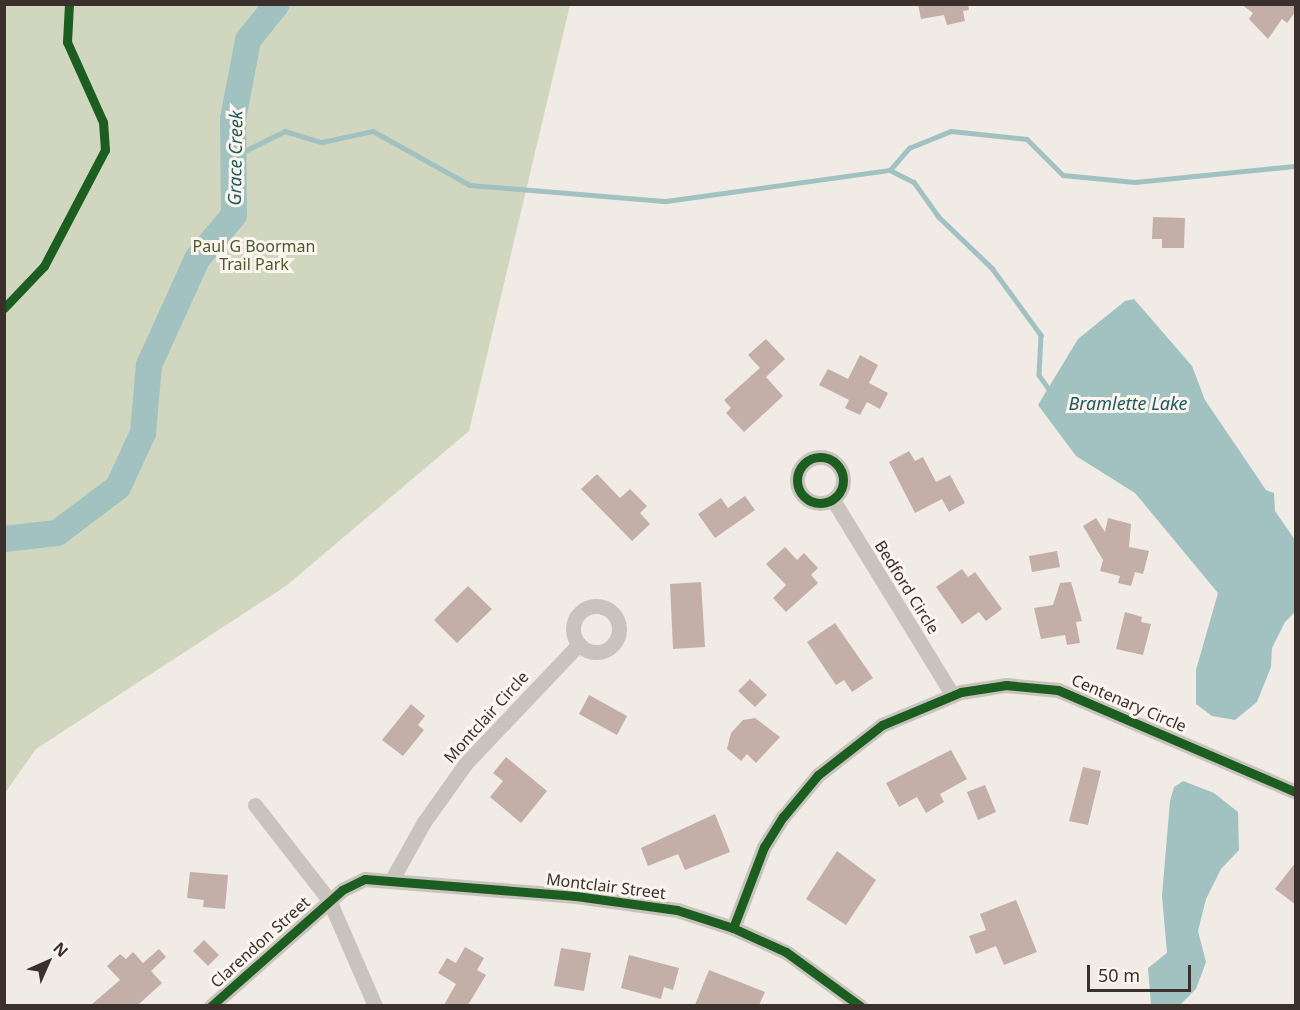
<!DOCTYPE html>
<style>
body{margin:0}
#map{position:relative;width:1300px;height:1010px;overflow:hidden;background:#f0ebe5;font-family:"Noto Sans",sans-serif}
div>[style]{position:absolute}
.green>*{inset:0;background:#d1d6bf}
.water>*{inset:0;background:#a1c2c1}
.stream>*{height:4.5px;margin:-2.25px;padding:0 2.25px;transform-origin:2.25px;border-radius:2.25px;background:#a1c2c1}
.river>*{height:26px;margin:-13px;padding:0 13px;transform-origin:13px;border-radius:13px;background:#a1c2c1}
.building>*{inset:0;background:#c3afa7}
.street>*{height:15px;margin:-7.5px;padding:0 7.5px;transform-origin:7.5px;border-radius:7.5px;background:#c9c3be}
.street>.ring{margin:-7.5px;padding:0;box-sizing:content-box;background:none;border:15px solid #c9c3be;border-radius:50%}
.cycleway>*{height:9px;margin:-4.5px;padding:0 4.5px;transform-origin:4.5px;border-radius:4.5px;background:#1b5e20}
.cycleway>.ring{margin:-4.5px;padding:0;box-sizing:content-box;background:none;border:9px solid #1b5e20;border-radius:50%}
span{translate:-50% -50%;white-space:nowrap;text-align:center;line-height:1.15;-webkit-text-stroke:6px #fbf5ee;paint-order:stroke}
.park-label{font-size:16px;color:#4a5a2e}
.street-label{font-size:16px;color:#3b302b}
.water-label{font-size:18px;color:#1f5a5e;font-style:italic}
.frame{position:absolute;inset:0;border:6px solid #3b302b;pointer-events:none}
.north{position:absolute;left:18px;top:932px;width:60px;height:60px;-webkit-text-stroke:4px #fbf5ee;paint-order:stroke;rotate:45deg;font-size:16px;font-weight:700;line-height:24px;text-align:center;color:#3b302b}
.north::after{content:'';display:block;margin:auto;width:21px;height:27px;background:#3b302b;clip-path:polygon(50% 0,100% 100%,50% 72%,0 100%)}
.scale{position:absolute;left:1087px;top:965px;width:104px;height:27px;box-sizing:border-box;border:3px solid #3b302b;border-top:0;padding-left:8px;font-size:18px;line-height:21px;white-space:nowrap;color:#3b302b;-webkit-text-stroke:4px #fbf5ee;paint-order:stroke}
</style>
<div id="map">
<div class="green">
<i style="clip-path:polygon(5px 4px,570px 5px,469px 431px,286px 586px,36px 749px,5px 793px)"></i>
</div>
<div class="water">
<i style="clip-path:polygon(1134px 299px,1192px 366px,1205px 400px,1266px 490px,1274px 493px,1275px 511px,1295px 540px,1295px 612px,1285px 622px,1272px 648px,1271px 667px,1257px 702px,1235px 720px,1212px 716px,1196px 704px,1196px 670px,1218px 593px,1135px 493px,1076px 456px,1038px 405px,1078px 339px,1125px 301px)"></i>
<i style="clip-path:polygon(1183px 781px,1214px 793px,1238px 812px,1239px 850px,1221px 869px,1206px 899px,1198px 931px,1206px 962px,1196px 989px,1180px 1005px,1151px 1005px,1148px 968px,1167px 953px,1162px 896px,1170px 801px,1174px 787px)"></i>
</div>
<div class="stream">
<i style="left:233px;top:157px;width:58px;rotate:-26.6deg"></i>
<i style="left:285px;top:131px;width:39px;rotate:17deg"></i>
<i style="left:322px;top:142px;width:52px;rotate:-12.2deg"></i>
<i style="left:373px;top:131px;width:111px;rotate:29.1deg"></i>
<i style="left:470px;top:185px;width:197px;rotate:4.7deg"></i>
<i style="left:666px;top:201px;width:226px;rotate:-7.9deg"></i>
<i style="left:890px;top:170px;width:29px;rotate:-49deg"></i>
<i style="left:909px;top:148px;width:45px;rotate:-22deg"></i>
<i style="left:951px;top:131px;width:76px;rotate:6deg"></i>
<i style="left:1027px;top:139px;width:51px;rotate:45deg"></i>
<i style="left:1063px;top:175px;width:72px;rotate:5.6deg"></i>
<i style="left:1135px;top:182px;width:162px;rotate:-5.7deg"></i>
<i style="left:890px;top:170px;width:27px;rotate:27deg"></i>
<i style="left:914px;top:182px;width:43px;rotate:54.5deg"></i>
<i style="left:939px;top:217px;width:74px;rotate:43.9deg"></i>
<i style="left:992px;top:268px;width:83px;rotate:53.8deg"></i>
<i style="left:1041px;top:335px;width:40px;rotate:92.9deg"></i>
<i style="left:1039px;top:375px;width:16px;rotate:55deg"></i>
</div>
<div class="river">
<i style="left:4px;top:539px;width:53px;rotate:-6.5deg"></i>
<i style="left:57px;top:533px;width:76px;rotate:-37deg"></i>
<i style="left:118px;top:487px;width:60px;rotate:-65.2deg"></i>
<i style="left:143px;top:433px;width:68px;rotate:-85deg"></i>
<i style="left:149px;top:365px;width:116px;rotate:-65.6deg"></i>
<i style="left:197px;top:259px;width:57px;rotate:-49.9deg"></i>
<i style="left:234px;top:215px;width:96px;rotate:-90.6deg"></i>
<i style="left:233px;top:119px;width:80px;rotate:-79.2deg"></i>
<i style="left:248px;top:40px;width:46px;rotate:-51.1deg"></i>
</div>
<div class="building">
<i style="clip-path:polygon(918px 4px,968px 4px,969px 10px,963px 11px,965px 21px,947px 25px,944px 15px,921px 19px)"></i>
<i style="clip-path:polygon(1241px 4px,1296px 4px,1296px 11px,1287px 23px,1282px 19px,1268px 39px,1249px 19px,1253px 13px)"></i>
<i style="clip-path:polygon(1153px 217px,1185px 218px,1184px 248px,1162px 248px,1162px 239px,1152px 239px)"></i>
<i style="clip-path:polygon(766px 339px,785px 359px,766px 377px,783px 396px,744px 432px,726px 413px,731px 408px,724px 400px,760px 368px,748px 355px)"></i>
<i style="clip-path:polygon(860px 355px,878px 365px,869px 383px,888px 393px,880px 409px,867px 402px,860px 415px,845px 408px,849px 400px,819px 385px,828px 369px,848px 379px)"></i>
<i style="clip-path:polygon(909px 451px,915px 461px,923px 457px,936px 482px,950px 475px,965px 503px,949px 512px,942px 499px,915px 513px,889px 462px)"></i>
<i style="clip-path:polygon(597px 474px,620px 498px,630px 489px,647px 506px,640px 513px,650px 524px,632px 541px,581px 489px)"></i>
<i style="clip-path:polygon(745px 496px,755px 510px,715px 538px,698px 514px,721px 498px,728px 508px)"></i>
<i style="clip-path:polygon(1096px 518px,1105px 532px,1108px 518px,1131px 524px,1129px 547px,1149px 551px,1143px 574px,1135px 572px,1131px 586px,1118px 583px,1120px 576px,1100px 571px,1103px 560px,1083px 526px)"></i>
<i style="clip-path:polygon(785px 547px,797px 560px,804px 553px,818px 568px,811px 575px,818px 583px,786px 612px,773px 598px,786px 585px,766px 564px)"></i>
<i style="clip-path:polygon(1057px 551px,1060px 567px,1032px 572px,1029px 556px)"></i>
<i style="clip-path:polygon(962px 569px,968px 577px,975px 572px,1002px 609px,986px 621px,979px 612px,962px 624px,936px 587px)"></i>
<i style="clip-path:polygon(701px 582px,705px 647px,673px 649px,670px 584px)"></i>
<i style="clip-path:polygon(1071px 582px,1082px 621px,1076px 622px,1080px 643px,1067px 645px,1065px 635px,1041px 639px,1034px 608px,1053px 605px,1060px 583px)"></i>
<i style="clip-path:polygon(468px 586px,492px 609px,457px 643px,434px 620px)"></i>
<i style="clip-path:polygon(1125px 612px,1142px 617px,1141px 622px,1151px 624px,1143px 655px,1116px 649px)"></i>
<i style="clip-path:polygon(835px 623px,873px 678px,852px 692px,844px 680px,836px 685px,807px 642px)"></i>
<i style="clip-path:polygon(750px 679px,767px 695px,755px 707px,738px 691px)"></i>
<i style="clip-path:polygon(589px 695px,627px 716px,617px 735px,579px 714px)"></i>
<i style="clip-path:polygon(411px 704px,425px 716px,418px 725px,424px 730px,403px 756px,382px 740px)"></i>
<i style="clip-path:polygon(755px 718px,780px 737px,756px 763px,747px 754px,741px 761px,727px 749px,731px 733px,743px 720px)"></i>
<i style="clip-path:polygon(951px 750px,967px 779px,940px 794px,944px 802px,926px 813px,917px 797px,899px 807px,886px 783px)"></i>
<i style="clip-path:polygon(506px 757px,547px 791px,521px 823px,490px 797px,503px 781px,493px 773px)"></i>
<i style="clip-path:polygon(1083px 767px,1101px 771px,1088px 825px,1069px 821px)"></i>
<i style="clip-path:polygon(985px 785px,996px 812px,978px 820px,967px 792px)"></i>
<i style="clip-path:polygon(715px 814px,730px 852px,685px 870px,678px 854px,648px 866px,641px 848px)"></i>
<i style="clip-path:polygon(837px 851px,876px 880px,846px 925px,806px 899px)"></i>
<i style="clip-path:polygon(1296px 862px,1296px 905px,1275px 889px)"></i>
<i style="clip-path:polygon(190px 872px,228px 875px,225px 909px,203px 907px,204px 900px,187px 898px)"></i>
<i style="clip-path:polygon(1016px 900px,1037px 952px,1004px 965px,996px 946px,976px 954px,969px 936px,986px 930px,980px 914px)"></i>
<i style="clip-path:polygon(204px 940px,219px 955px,208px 966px,193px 951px)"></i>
<i style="clip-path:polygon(465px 947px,484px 958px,477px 970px,486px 975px,468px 1005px,444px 1005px,456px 984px,438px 973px,447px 958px,456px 963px)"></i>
<i style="clip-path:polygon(561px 948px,591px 953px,584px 991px,554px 986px)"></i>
<i style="clip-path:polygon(159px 949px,166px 957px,151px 971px,162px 983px,138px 1005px,91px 1005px,120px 980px,107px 966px,120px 954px,126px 959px,133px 952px,143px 963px)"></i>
<i style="clip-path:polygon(629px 955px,679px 968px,673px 990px,664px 987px,661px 999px,621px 988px)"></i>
<i style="clip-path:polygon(709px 970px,765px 992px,759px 1005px,695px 1005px)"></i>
</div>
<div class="street">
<i class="ring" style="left:797px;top:457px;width:31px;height:31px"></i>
<i style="left:833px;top:500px;width:228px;rotate:58.5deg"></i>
<i class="ring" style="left:573px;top:606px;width:31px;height:31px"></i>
<i style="left:255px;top:805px;width:120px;rotate:52.1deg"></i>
<i style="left:329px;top:900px;width:116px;rotate:66.5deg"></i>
<i style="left:391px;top:881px;width:68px;rotate:-60.8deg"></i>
<i style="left:424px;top:822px;width:72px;rotate:-54.6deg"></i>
<i style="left:466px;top:763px;width:164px;rotate:-46.5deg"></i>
<i style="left:733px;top:928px;width:87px;rotate:-69.1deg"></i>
<i style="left:764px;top:847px;width:36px;rotate:-58deg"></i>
<i style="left:783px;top:817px;width:55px;rotate:-50.2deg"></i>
<i style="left:818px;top:775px;width:81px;rotate:-38deg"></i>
<i style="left:882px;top:725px;width:86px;rotate:-22.7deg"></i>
<i style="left:961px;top:692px;width:46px;rotate:-8.8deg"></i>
<i style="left:1006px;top:685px;width:52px;rotate:5.5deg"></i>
<i style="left:1058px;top:690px;width:259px;rotate:23.2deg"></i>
<i style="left:211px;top:1006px;width:175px;rotate:-41.5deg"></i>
<i style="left:342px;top:890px;width:25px;rotate:-26deg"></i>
<i style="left:365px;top:879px;width:212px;rotate:4.6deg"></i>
<i style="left:576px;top:896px;width:102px;rotate:7.9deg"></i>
<i style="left:677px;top:910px;width:59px;rotate:17.8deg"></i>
<i style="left:733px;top:928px;width:58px;rotate:24.4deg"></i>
<i style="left:786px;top:952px;width:92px;rotate:36.1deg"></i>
</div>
<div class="cycleway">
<i style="left:4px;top:308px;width:58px;rotate:-46.4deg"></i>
<i style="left:44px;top:266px;width:131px;rotate:-62.3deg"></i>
<i style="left:105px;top:150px;width:28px;rotate:-94deg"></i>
<i style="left:103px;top:122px;width:88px;rotate:-114.2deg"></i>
<i style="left:67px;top:42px;width:38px;rotate:-87deg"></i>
<i class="ring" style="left:797px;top:457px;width:37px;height:37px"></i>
<i style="left:733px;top:928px;width:87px;rotate:-69.1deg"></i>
<i style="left:764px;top:847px;width:36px;rotate:-58deg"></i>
<i style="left:783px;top:817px;width:55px;rotate:-50.2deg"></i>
<i style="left:818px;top:775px;width:81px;rotate:-38deg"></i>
<i style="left:882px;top:725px;width:86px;rotate:-22.7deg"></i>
<i style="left:961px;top:692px;width:46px;rotate:-8.8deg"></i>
<i style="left:1006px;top:685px;width:52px;rotate:5.5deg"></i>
<i style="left:1058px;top:690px;width:259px;rotate:23.2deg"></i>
<i style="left:211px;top:1006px;width:175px;rotate:-41.5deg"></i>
<i style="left:342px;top:890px;width:25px;rotate:-26deg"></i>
<i style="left:365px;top:879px;width:212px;rotate:4.6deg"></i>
<i style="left:576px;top:896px;width:102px;rotate:7.9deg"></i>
<i style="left:677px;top:910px;width:59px;rotate:17.8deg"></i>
<i style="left:733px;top:928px;width:58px;rotate:24.4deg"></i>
<i style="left:786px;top:952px;width:92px;rotate:36.1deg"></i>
</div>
<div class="park-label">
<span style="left:254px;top:255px">Paul G Boorman<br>Trail Park</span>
</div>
<div class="street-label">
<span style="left:907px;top:587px;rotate:58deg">Bedford Circle</span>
<span style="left:1129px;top:703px;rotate:23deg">Centenary Circle</span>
<span style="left:486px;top:717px;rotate:-48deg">Montclair Circle</span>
<span style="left:606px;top:886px;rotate:7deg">Montclair Street</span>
<span style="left:260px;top:942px;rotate:-42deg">Clarendon Street</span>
</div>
<div class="water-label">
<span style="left:235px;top:158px;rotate:-89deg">Grace Creek</span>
<span style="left:1128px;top:403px">Bramlette Lake</span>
</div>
<div class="frame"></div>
<div class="north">N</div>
<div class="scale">50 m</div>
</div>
